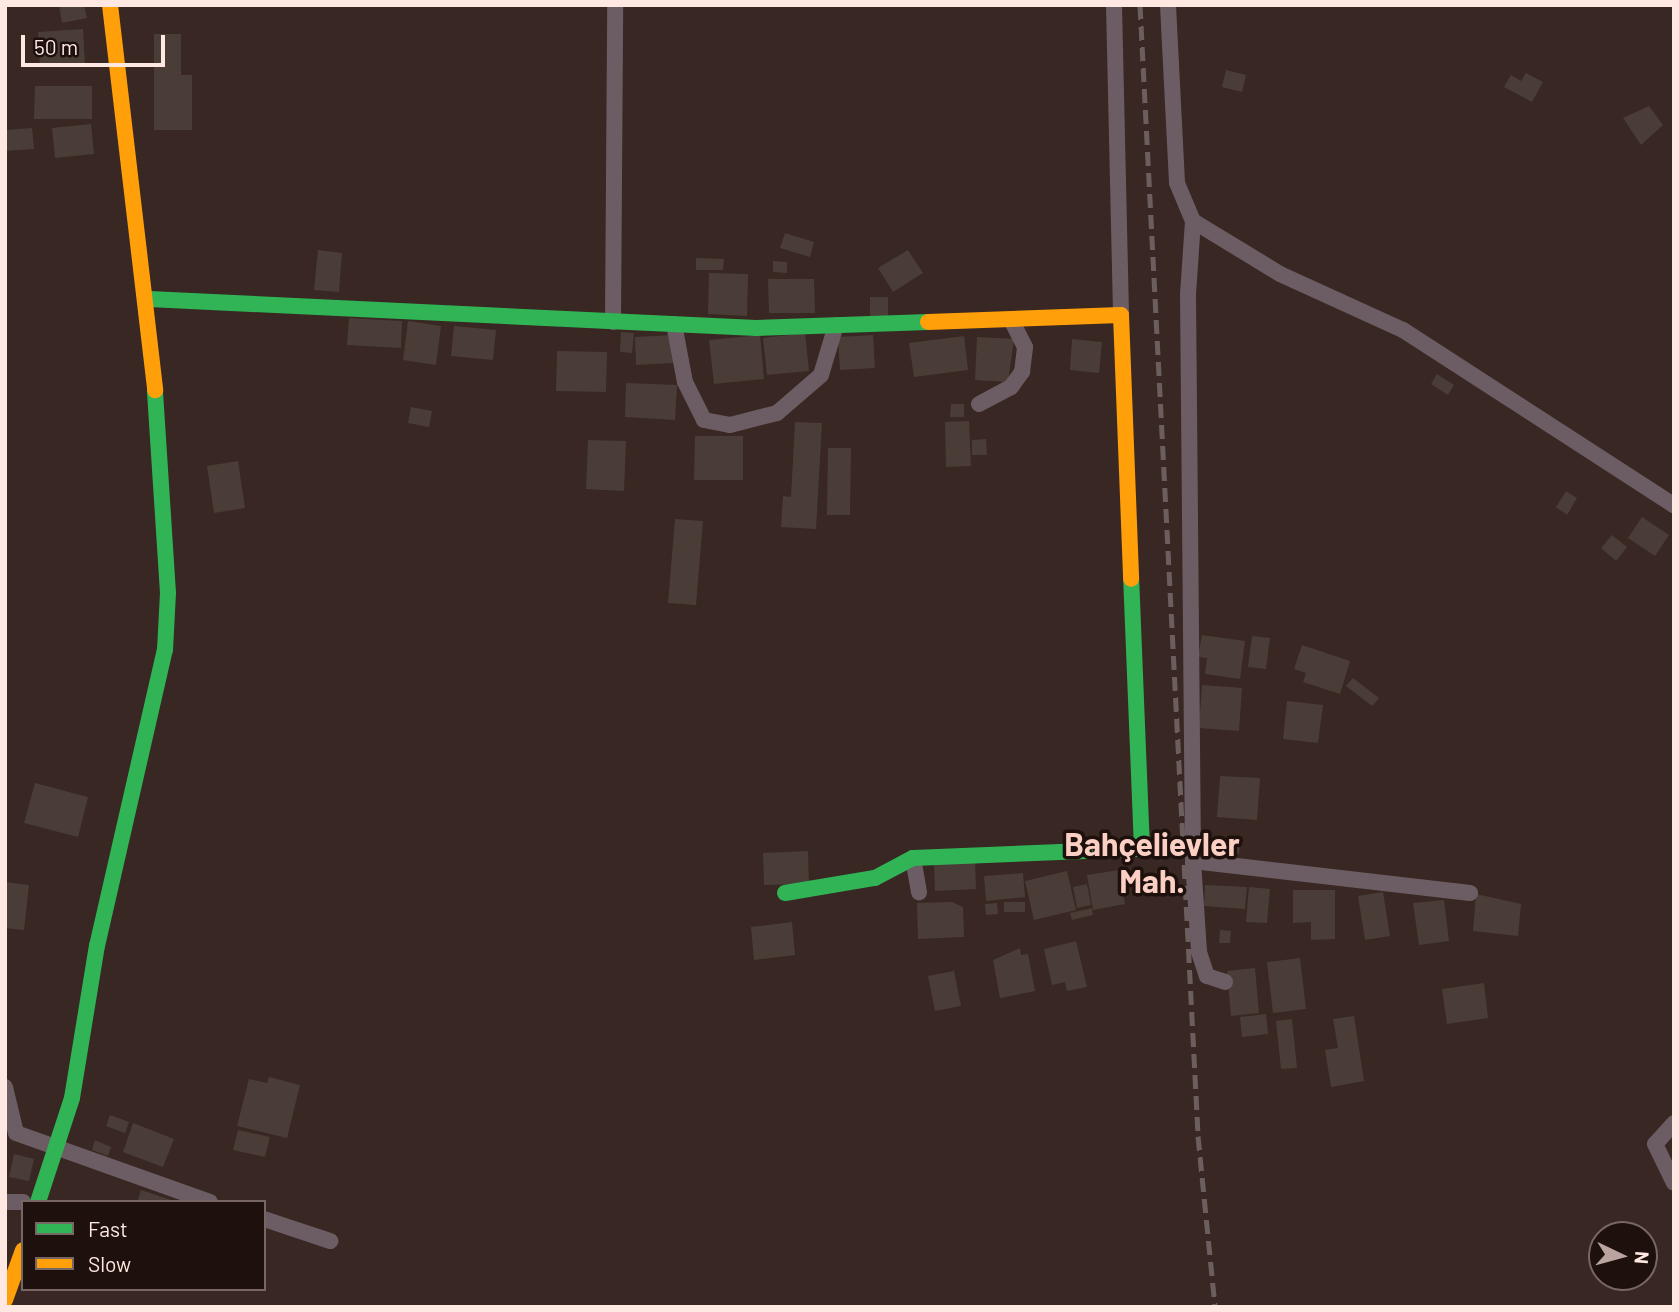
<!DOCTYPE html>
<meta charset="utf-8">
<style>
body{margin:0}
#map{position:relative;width:1679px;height:1312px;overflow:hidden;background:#382722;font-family:Barlow,sans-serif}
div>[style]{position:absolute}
.building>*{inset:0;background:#4a3d37}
.street>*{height:16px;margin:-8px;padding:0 8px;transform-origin:8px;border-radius:8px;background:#6b5d63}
.fast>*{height:16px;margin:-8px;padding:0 8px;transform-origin:8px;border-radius:8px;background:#30b455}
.slow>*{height:16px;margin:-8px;padding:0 8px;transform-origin:8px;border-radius:8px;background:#ff9f0a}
.rail>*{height:5px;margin-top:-2.5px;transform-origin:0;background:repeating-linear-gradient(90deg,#6c5e5e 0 14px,transparent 0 21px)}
span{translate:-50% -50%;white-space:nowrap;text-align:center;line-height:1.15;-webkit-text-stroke:7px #1e100c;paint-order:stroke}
.district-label{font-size:32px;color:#fbcfc3;font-weight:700}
.frame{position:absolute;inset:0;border:7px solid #ffe8e2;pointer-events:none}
.legend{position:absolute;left:21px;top:1200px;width:245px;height:91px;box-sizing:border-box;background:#1e100c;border:2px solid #786662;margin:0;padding:9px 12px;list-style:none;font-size:21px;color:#ffe8e2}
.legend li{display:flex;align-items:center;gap:14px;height:35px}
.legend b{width:35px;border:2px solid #786662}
.north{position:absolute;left:1588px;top:1221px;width:70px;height:70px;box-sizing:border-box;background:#1e100c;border:2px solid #786662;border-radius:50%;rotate:95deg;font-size:19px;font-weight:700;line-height:28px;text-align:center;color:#ffe8e2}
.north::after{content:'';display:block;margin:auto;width:24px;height:32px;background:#b9a49f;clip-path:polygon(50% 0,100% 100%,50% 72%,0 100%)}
.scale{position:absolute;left:21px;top:35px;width:144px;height:32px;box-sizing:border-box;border:4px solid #ffe8e2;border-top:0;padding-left:9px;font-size:21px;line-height:24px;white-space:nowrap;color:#ffe8e2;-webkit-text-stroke:5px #1e100c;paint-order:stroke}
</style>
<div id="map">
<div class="building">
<i style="clip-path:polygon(59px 5px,84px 5px,87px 18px,62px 23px)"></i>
<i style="clip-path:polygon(83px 29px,85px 64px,40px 67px,38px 32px)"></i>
<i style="clip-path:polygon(154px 34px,181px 34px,181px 75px,192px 75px,192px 130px,154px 130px)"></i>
<i style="clip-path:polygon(1226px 70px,1246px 75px,1242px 92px,1222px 87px)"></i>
<i style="clip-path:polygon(1526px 73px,1543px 82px,1532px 102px,1504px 87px,1511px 75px,1521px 81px)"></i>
<i style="clip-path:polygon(35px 86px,92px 86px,92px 119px,34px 119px)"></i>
<i style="clip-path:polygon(1649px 106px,1663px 125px,1641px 145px,1623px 118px)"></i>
<i style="clip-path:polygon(91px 124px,94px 154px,55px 158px,52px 128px)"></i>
<i style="clip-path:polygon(32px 128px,34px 149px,5px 151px,5px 130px)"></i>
<i style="clip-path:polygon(785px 233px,814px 242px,810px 257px,780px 248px)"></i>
<i style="clip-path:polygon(318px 250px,342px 253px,339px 292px,314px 290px)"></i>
<i style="clip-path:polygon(908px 250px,923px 273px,893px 292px,878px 268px)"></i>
<i style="clip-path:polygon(696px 258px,724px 259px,723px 270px,696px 270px)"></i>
<i style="clip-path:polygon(773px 261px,787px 262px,787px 273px,773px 272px)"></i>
<i style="clip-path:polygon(709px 273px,748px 274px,747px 316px,708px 314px)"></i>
<i style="clip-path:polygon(768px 279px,814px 279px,815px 313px,769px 313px)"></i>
<i style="clip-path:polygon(870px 297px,888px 297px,888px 316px,870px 316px)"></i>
<i style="clip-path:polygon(349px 318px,402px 321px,401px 348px,347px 345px)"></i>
<i style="clip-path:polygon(408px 321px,441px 326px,436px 365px,403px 360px)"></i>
<i style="clip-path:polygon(454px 326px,496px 330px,493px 360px,451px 356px)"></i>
<i style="clip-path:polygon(621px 332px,634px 333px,632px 353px,620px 352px)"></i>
<i style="clip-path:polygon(805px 333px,809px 371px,767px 375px,763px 338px)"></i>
<i style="clip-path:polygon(674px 335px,675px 363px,636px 365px,635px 337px)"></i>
<i style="clip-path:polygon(760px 335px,764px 379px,714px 384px,709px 340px)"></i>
<i style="clip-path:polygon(873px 335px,875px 368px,840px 370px,838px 337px)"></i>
<i style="clip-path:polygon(964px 336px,968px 370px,914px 377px,909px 343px)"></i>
<i style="clip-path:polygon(977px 337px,1014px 339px,1008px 382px,975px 380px)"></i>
<i style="clip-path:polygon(1072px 339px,1102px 342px,1099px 373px,1070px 370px)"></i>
<i style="clip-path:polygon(557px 351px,607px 352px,606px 392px,556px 391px)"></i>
<i style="clip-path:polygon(1437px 374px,1454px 385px,1448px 395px,1431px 384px)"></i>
<i style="clip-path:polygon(626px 383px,677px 385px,675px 420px,625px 417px)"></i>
<i style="clip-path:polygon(951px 404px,964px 404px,964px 417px,950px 417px)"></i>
<i style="clip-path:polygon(411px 407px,432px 411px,429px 427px,408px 423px)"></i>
<i style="clip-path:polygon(969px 421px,971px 466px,946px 467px,945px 422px)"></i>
<i style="clip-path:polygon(795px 422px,822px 423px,816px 529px,781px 527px,783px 496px,791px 497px)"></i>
<i style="clip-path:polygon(695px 436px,743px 436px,743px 480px,694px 480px)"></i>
<i style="clip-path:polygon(986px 439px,987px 455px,972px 455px,972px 440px)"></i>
<i style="clip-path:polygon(588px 440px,626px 441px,624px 491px,586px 489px)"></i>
<i style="clip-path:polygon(828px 448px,851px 448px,850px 515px,827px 515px)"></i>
<i style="clip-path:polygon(238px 461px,245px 508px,214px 513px,207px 466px)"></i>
<i style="clip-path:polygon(1566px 491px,1577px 498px,1567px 515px,1556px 507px)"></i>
<i style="clip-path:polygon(1642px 517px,1669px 535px,1655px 556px,1628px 538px)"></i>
<i style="clip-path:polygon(675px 519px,703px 521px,696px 605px,668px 603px)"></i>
<i style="clip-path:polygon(1612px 535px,1627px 547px,1616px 561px,1601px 548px)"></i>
<i style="clip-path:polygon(1202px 635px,1245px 641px,1240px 679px,1205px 674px,1207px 658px,1198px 657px)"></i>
<i style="clip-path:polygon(1252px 636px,1270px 638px,1266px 669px,1248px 667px)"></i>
<i style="clip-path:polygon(1302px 645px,1350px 661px,1340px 694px,1303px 682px,1306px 673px,1294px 669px)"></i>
<i style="clip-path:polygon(1353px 678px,1379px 698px,1372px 706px,1346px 686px)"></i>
<i style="clip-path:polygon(1202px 685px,1242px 688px,1239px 731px,1199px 728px)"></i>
<i style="clip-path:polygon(1287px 701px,1323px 705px,1318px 743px,1283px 739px)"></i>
<i style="clip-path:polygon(1220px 776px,1260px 778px,1257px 820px,1217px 817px)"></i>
<i style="clip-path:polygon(35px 783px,88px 797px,78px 837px,24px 823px)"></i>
<i style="clip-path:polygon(1200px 840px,1240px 842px,1239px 854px,1200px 852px)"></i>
<i style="clip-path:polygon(808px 851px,809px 884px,764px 885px,763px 853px)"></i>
<i style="clip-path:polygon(975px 862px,976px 889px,935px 891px,934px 864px)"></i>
<i style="clip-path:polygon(1119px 870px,1125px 904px,1093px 910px,1087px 875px)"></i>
<i style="clip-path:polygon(1067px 871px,1076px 910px,1034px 920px,1025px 881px)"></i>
<i style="clip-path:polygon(1023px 873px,1025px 897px,986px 901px,984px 876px)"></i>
<i style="clip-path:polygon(5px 882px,29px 885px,24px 930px,5px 928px)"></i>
<i style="clip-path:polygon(1087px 884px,1091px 905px,1077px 908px,1073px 887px)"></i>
<i style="clip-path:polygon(1205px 885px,1247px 887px,1245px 909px,1204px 906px)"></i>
<i style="clip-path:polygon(1249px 887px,1270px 889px,1267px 923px,1246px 922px)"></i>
<i style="clip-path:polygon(1293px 890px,1335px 890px,1335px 939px,1311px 940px,1311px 922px,1293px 923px)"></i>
<i style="clip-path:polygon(1383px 892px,1390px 936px,1365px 940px,1358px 896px)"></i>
<i style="clip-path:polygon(1476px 894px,1521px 904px,1518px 936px,1473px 931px)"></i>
<i style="clip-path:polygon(1444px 900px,1449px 941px,1419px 945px,1413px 903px)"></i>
<i style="clip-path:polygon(952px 902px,963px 907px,964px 937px,918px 939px,917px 903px)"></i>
<i style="clip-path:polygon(1004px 902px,1025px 902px,1025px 912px,1004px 912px)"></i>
<i style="clip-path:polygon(997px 903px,998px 914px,986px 915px,985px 904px)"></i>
<i style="clip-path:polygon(1092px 908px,1093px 915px,1072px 920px,1070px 913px)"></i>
<i style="clip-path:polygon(792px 922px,795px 955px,754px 960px,751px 927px)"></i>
<i style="clip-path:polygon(1220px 930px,1231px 931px,1230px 943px,1219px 943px)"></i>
<i style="clip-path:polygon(1076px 941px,1087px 987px,1067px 991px,1065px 982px,1052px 985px,1044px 949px)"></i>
<i style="clip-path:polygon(1020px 948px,1021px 955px,1028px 954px,1035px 991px,1000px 998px,993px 960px)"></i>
<i style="clip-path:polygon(1300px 958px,1306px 1009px,1273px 1013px,1267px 962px)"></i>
<i style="clip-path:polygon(1255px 968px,1259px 1013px,1231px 1016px,1227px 971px)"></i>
<i style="clip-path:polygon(954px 971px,961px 1006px,935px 1011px,928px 976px)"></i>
<i style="clip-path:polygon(1484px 983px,1488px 1018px,1447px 1024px,1442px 989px)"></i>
<i style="clip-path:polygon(1266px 1014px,1268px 1034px,1242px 1037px,1240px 1017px)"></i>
<i style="clip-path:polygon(1354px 1016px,1364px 1081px,1331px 1087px,1325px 1050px,1338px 1048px,1333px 1019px)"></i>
<i style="clip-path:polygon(1292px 1019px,1297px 1068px,1281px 1069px,1276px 1021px)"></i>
<i style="clip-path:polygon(269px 1077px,300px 1085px,287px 1138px,237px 1126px,249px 1079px,267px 1083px)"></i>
<i style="clip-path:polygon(110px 1115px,129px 1122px,125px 1133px,106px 1126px)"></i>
<i style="clip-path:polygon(133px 1123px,174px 1139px,163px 1167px,123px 1152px)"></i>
<i style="clip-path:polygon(238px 1130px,270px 1137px,265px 1157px,233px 1150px)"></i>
<i style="clip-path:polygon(95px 1140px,111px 1147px,108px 1156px,92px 1150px)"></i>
<i style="clip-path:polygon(14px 1154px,34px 1159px,29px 1181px,9px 1177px)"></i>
<i style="clip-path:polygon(141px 1190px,174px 1201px,174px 1202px,137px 1202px)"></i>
</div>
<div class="street">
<i style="left:1114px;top:5px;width:310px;rotate:88.7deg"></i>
<i style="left:1168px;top:5px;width:178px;rotate:87.1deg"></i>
<i style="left:1177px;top:183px;width:41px;rotate:67.2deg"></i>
<i style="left:1193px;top:221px;width:102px;rotate:31.3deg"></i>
<i style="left:1280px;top:274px;width:135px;rotate:24.5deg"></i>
<i style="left:1403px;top:330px;width:323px;rotate:32.9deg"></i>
<i style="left:1193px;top:221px;width:73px;rotate:93.9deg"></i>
<i style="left:1188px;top:294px;width:567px;rotate:89.49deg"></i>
<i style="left:1193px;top:861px;width:91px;rotate:86.2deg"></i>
<i style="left:1199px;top:952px;width:25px;rotate:72deg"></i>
<i style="left:1207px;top:976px;width:19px;rotate:18deg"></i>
<i style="left:613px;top:322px;width:317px;rotate:-89.6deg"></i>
<i style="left:674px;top:324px;width:59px;rotate:79.3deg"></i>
<i style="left:685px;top:382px;width:42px;rotate:63.4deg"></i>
<i style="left:704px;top:420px;width:26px;rotate:11deg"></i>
<i style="left:730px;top:425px;width:49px;rotate:-14.3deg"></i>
<i style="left:777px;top:413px;width:58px;rotate:-40.8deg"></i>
<i style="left:821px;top:375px;width:52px;rotate:-73.3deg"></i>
<i style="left:979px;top:404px;width:36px;rotate:-28deg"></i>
<i style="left:1011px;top:387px;width:19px;rotate:-54deg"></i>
<i style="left:1022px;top:372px;width:25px;rotate:-83deg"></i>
<i style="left:1025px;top:347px;width:31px;rotate:-117deg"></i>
<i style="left:913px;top:858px;width:35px;rotate:80deg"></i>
<i style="left:1193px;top:861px;width:279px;rotate:6.6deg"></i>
<i style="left:5px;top:1087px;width:47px;rotate:76.6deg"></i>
<i style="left:16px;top:1133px;width:206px;rotate:19.6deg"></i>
<i style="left:1674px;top:1123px;width:28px;rotate:132deg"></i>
<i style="left:1655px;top:1144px;width:43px;rotate:64deg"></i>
<i style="left:5px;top:1202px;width:18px"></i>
<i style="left:264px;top:1219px;width:70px;rotate:18.4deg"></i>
</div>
<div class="fast">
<i style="left:149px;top:299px;width:608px;rotate:2.74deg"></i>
<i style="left:756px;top:328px;width:172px;rotate:-2deg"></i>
<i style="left:785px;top:893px;width:91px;rotate:-9.5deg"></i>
<i style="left:875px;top:878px;width:43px;rotate:-27.8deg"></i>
<i style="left:913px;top:858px;width:229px;rotate:-2.3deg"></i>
<i style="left:1142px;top:849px;width:270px;rotate:-92.3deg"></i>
<i style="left:38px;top:1202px;width:109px;rotate:-71.9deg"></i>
<i style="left:72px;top:1098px;width:154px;rotate:-80.7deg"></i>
<i style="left:97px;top:946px;width:304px;rotate:-77.1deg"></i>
<i style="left:165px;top:650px;width:57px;rotate:-87deg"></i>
<i style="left:168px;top:593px;width:203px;rotate:-93.7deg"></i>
</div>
<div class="slow">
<i style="left:110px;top:5px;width:388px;rotate:83.3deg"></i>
<i style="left:928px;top:322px;width:193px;rotate:-2.1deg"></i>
<i style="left:1121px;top:315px;width:264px;rotate:87.8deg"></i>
<i style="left:5px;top:1300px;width:53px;rotate:-70.2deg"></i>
</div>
<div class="rail">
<i style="left:1140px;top:5px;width:1132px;rotate:87.06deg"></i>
<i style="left:1198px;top:1136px;width:172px;rotate:84.3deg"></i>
</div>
<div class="district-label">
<span style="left:1152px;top:862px">Bahçelievler<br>Mah.</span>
</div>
<div class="frame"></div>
<ul class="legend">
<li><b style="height:9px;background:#30b455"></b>Fast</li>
<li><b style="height:9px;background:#ff9f0a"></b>Slow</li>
</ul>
<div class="north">N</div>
<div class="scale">50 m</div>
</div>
